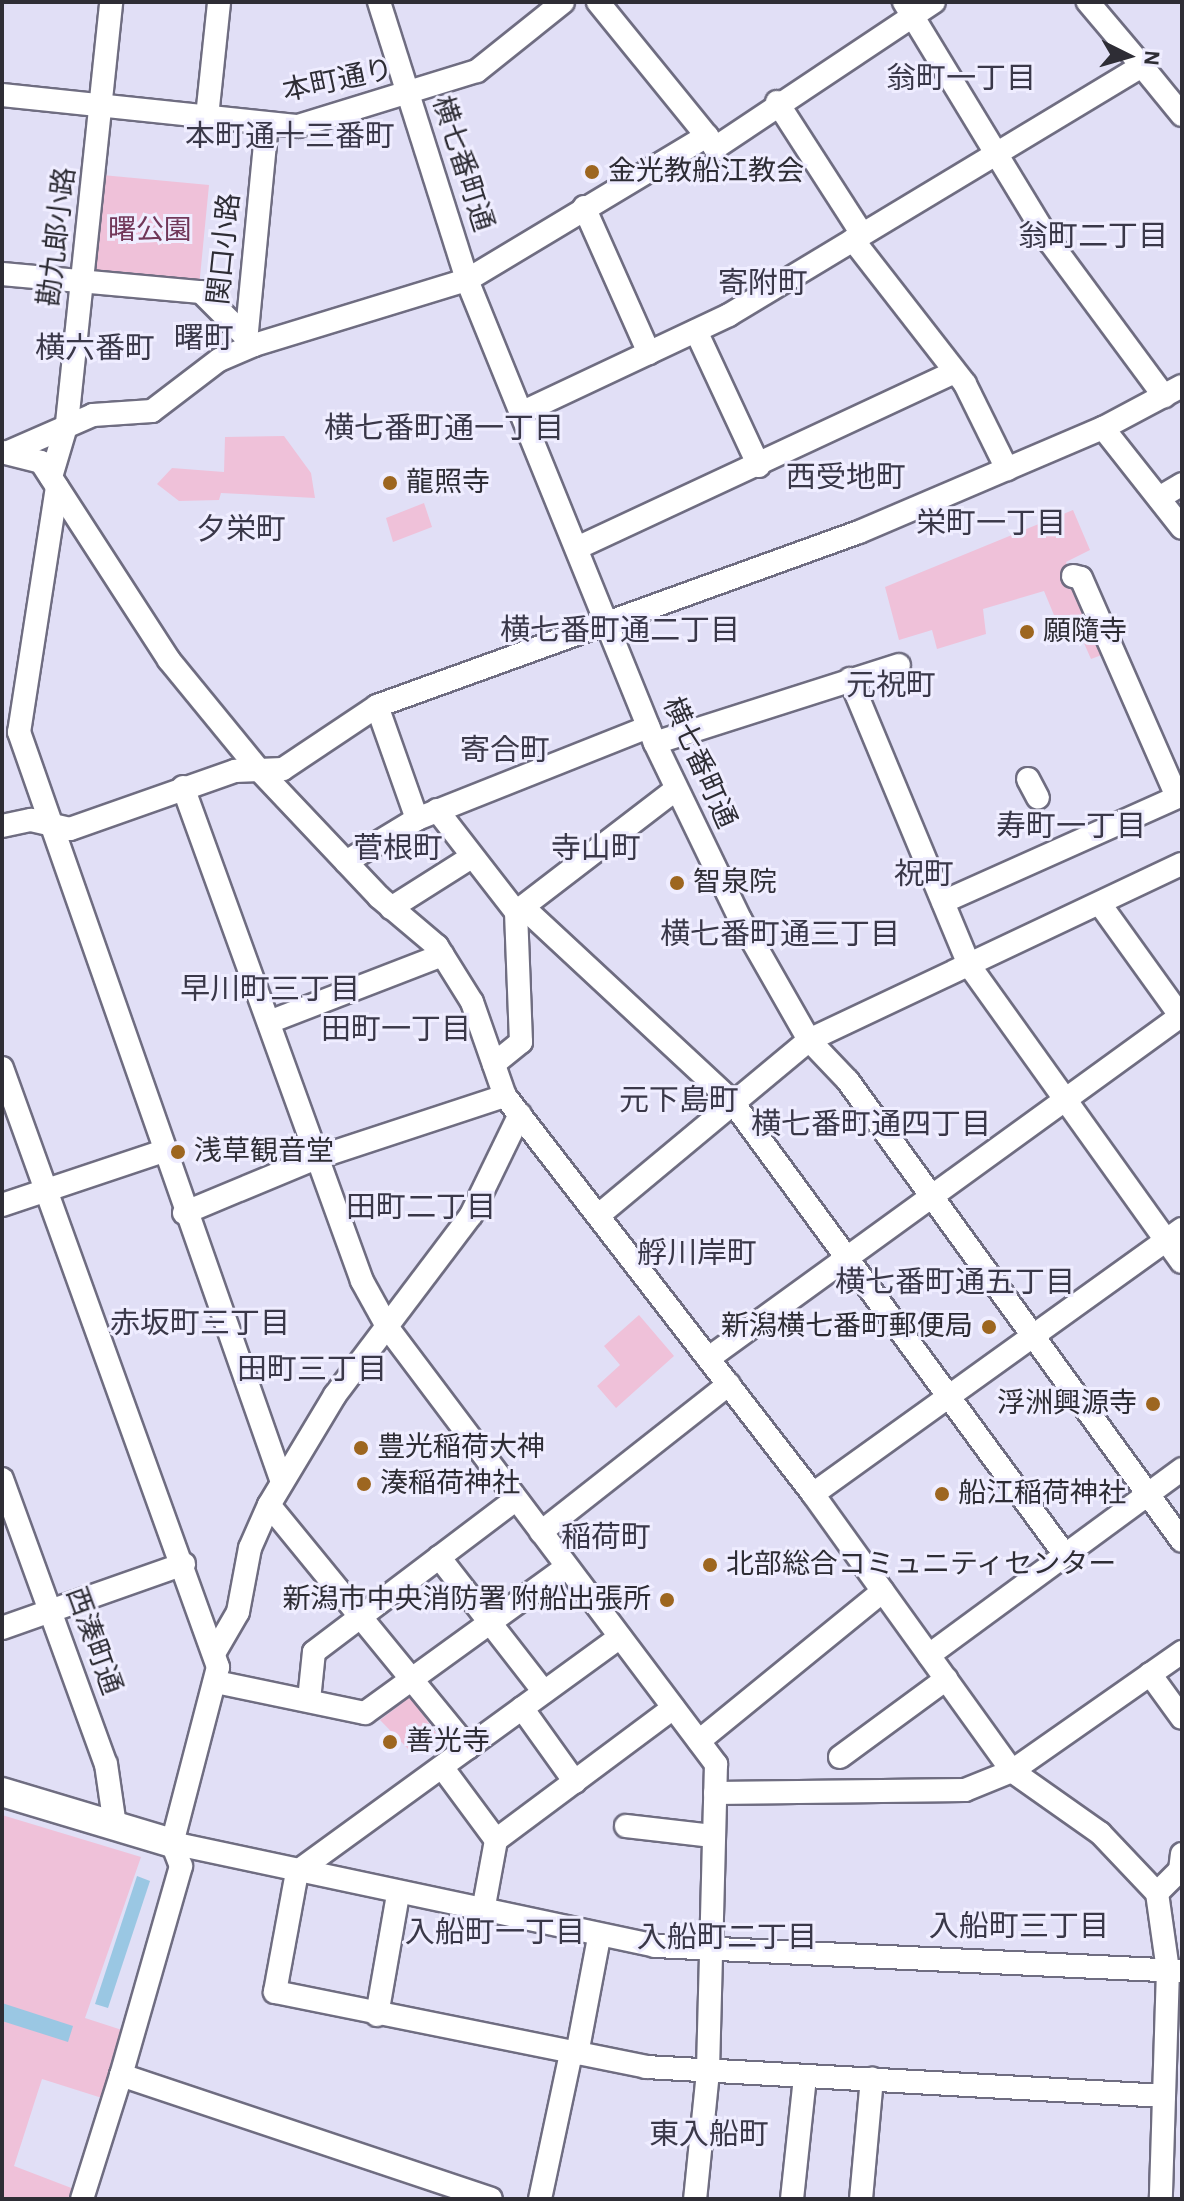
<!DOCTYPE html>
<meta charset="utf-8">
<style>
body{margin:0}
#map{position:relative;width:1184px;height:2201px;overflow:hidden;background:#e1dff6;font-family:"Alegreya Sans","Noto Sans JP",sans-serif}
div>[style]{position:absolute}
.green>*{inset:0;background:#efc1d9}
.water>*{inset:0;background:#9ac7e3}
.roads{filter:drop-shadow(2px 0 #6f6d81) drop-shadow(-2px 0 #6f6d81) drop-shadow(0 2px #6f6d81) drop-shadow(0 -2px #6f6d81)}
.minor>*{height:22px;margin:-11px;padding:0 11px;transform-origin:11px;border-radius:11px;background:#fff}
.major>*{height:28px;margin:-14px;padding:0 14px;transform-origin:14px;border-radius:14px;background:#fff}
.dots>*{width:22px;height:22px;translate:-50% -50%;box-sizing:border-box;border:4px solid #efedff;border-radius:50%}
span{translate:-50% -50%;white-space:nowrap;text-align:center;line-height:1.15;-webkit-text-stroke:6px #efedff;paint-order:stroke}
.street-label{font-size:28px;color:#2e2d35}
.poi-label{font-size:28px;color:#2e2d35}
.left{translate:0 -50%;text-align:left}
.right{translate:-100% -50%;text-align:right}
.park-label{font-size:28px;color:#713759}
.neighbourhood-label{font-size:30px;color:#3a3849}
.frame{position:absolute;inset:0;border:4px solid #2e2d35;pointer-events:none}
.north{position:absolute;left:1088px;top:16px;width:80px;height:80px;-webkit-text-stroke:6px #efedff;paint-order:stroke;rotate:95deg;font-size:22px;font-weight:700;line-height:32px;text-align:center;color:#2e2d35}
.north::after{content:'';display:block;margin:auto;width:28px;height:36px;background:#2e2d35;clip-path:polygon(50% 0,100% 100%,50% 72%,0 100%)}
</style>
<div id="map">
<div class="green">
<i style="clip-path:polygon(102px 175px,209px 185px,199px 287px,91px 276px)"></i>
<i style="clip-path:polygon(284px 436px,311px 473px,315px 498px,221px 493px,219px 500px,179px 501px,157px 484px,172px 468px,224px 472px,225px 437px)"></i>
<i style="clip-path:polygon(424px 503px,432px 527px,393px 542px,386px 518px)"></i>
<i style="clip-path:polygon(1073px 510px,1090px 550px,1066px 562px,1107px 653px,1091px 659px,1076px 625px,1061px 632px,1044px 591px,983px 609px,986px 634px,937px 649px,932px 630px,899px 640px,885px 587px)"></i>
<i style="clip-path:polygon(639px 1315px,674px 1356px,616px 1408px,597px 1386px,620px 1365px,604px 1346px)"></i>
<i style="clip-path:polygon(410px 1697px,436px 1733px,411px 1752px,380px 1720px)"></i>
<i style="clip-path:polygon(2px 1815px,141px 1857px,85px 2018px,122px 2030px,102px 2098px,42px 2079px,14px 2166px,74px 2189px,71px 2199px,2px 2199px)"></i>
</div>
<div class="water">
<i style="clip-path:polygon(137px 1876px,150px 1881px,108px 2008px,95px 2004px)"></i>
<i style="clip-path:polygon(2px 2003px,73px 2026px,68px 2042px,2px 2021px)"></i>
</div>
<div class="roads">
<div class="minor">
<i style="left:379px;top:2px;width:292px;rotate:72.4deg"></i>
<i style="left:467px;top:280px;width:500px;rotate:67.9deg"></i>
<i style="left:655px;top:743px;width:195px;rotate:64.2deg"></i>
<i style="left:740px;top:919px;width:139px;rotate:60.3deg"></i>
<i style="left:809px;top:1040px;width:57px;rotate:46.4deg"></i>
<i style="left:848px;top:1081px;width:568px;rotate:54.02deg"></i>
<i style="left:598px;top:2px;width:173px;rotate:50.9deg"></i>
<i style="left:904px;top:2px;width:281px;rotate:58.7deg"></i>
<i style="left:1050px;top:242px;width:192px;rotate:53.5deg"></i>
<i style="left:1142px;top:66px;width:63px;rotate:50.8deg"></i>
<i style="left:2px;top:95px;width:298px;rotate:6deg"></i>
<i style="left:298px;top:126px;width:187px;rotate:-17.1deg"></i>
<i style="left:477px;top:71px;width:110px;rotate:-38.7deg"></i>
<i style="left:777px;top:102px;width:157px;rotate:57.2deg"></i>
<i style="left:207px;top:117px;width:116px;rotate:-84deg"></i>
<i style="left:584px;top:207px;width:160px;rotate:66deg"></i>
<i style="left:853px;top:240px;width:182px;rotate:52.1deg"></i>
<i style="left:965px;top:384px;width:95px;rotate:63.7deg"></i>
<i style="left:2px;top:274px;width:200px;rotate:5.2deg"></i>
<i style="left:201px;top:292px;width:75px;rotate:45deg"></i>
<i style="left:247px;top:331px;width:208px;rotate:-84.5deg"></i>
<i style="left:696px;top:331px;width:149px;rotate:65deg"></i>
<i style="left:521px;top:413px;width:230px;rotate:-25.2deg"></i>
<i style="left:729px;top:315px;width:482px;rotate:-31.1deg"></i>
<i style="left:1142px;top:66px;width:84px;rotate:-130.2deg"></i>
<i style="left:1103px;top:428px;width:127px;rotate:51.7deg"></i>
<i style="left:2px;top:452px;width:40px;rotate:14.4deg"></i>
<i style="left:41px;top:462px;width:236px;rotate:57.1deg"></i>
<i style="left:169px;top:660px;width:142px;rotate:50.7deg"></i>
<i style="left:259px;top:770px;width:175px;rotate:46.6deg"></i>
<i style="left:379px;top:897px;width:76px;rotate:40.2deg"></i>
<i style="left:437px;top:946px;width:66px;rotate:58deg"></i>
<i style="left:472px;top:1002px;width:100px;rotate:70.7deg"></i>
<i style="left:505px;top:1096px;width:503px;rotate:52.26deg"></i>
<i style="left:813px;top:1494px;width:341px;rotate:54.3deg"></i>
<i style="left:1012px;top:1771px;width:108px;rotate:35.2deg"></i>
<i style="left:1100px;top:1833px;width:83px;rotate:46.5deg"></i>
<i style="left:1157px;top:1893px;width:78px;rotate:81.9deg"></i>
<i style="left:1168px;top:1970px;width:229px;rotate:91.8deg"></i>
<i style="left:6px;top:453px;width:95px;rotate:-23.6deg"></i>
<i style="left:93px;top:415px;width:59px;rotate:-3.9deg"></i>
<i style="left:152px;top:411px;width:84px;rotate:-37.3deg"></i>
<i style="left:219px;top:360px;width:38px;rotate:-23deg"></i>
<i style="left:254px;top:345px;width:223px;rotate:-17deg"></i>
<i style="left:467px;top:280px;width:280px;rotate:-31deg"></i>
<i style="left:707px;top:136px;width:14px;rotate:56deg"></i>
<i style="left:715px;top:148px;width:263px;rotate:-33.7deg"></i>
<i style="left:51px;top:477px;width:56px;rotate:-73.5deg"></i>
<i style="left:67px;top:423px;width:423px;rotate:-84deg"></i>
<i style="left:57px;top:487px;width:248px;rotate:98.8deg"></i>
<i style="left:19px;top:732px;width:795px;rotate:70.68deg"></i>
<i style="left:1159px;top:498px;width:27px;rotate:-31deg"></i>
<i style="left:577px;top:548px;width:416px;rotate:-25deg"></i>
<i style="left:1073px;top:576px;width:8px;rotate:14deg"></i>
<i style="left:1081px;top:578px;width:239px;rotate:66.3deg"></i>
<i style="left:850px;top:679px;width:310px;rotate:67.4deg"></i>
<i style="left:969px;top:965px;width:365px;rotate:54.4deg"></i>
<i style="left:377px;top:706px;width:120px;rotate:70.5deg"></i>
<i style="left:655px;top:743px;width:256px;rotate:-17.7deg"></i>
<i style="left:1028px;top:779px;width:21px;rotate:62deg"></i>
<i style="left:183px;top:787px;width:525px;rotate:70.08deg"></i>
<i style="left:362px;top:1281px;width:54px;rotate:61deg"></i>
<i style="left:388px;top:1328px;width:546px;rotate:53.05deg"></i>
<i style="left:716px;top:1764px;width:308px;rotate:91.5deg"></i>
<i style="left:708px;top:2072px;width:128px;rotate:95.8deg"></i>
<i style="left:437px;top:810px;width:129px;rotate:52.2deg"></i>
<i style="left:516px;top:912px;width:130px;rotate:87.8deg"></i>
<i style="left:521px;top:1042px;width:35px;rotate:141deg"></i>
<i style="left:2px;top:826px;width:30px;rotate:-12deg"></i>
<i style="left:31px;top:820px;width:40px;rotate:13deg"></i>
<i style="left:70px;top:829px;width:175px;rotate:-19.4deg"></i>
<i style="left:235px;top:771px;width:48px;rotate:-2.4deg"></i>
<i style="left:283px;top:769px;width:113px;rotate:-33.8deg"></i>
<i style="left:377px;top:706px;width:512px;rotate:-19.85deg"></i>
<i style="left:859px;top:532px;width:265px;rotate:-23.1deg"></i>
<i style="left:1103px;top:428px;width:89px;rotate:-28deg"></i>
<i style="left:346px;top:862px;width:83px;rotate:-31.2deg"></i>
<i style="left:417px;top:819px;width:249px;rotate:-21.7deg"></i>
<i style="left:943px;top:902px;width:262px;rotate:-24.1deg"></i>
<i style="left:1100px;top:904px;width:140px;rotate:54.3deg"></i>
<i style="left:523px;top:907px;width:284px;rotate:42.9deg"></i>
<i style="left:731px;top:1100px;width:564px;rotate:53.72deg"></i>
<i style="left:391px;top:908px;width:93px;rotate:-32.3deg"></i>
<i style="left:516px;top:912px;width:200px;rotate:-37.5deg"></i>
<i style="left:269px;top:1022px;width:186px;rotate:-21.1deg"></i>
<i style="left:2px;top:1068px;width:637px;rotate:70.17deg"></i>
<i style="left:218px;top:1667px;width:182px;rotate:104.6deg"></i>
<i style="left:172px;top:1843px;width:25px;rotate:69deg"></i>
<i style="left:181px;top:1866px;width:217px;rotate:106deg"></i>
<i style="left:121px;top:2075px;width:390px;rotate:18.5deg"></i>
<i style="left:2px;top:1205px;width:170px;rotate:-18.5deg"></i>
<i style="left:184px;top:1213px;width:143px;rotate:-22.6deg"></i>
<i style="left:316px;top:1158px;width:199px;rotate:-18.2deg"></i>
<i style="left:599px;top:1215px;width:273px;rotate:-39.8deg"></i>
<i style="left:809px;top:1040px;width:412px;rotate:-25.3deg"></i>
<i style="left:709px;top:1358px;width:584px;rotate:-35.95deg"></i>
<i style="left:2px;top:1479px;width:303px;rotate:70deg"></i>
<i style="left:106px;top:1764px;width:63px;rotate:81.7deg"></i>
<i style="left:813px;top:1494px;width:454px;rotate:-35.7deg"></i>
<i style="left:269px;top:1505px;width:314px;rotate:50.7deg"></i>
<i style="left:541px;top:1532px;width:239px;rotate:-38.2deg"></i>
<i style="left:439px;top:1557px;width:171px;rotate:52.1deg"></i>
<i style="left:2px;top:1628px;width:193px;rotate:-19.4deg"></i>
<i style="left:620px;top:1637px;width:399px;rotate:144deg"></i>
<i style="left:297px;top:1872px;width:122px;rotate:100.4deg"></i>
<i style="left:275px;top:1992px;width:379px;rotate:11.4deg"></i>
<i style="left:646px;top:2067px;width:519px;rotate:3.2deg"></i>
<i style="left:216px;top:1650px;width:44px;rotate:-59.9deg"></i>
<i style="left:238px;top:1612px;width:65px;rotate:-79.4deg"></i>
<i style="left:250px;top:1548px;width:47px;rotate:-66.2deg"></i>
<i style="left:269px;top:1505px;width:128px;rotate:-59deg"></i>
<i style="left:335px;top:1395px;width:226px;rotate:-52.9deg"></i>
<i style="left:471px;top:1215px;width:112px;rotate:-64.1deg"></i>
<i style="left:929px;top:1655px;width:314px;rotate:-36.3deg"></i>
<i style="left:1150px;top:1674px;width:54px;rotate:54deg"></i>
<i style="left:216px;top:1682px;width:152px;rotate:11.8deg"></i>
<i style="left:365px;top:1713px;width:249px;rotate:-35.9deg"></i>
<i style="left:309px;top:1700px;width:48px;rotate:-84.1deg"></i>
<i style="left:314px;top:1652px;width:253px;rotate:-37.1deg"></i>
<i style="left:522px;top:1708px;width:91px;rotate:54.4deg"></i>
<i style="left:699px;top:1741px;width:237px;rotate:-39.2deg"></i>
<i style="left:840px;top:1757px;width:132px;rotate:-36.3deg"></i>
<i style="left:442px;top:1767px;width:91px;rotate:53.5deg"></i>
<i style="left:715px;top:1793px;width:250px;rotate:-0.7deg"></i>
<i style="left:965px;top:1790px;width:51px;rotate:-22deg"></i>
<i style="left:1012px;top:1771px;width:208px;rotate:-35deg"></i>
<i style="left:626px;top:1826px;width:87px;rotate:6.6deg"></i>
<i style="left:172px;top:1843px;width:494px;rotate:12deg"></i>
<i style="left:655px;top:1946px;width:528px;rotate:2.72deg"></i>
<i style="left:1157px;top:1893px;width:33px;rotate:-45deg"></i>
<i style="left:1180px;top:1870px;width:16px;rotate:-83deg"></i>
<i style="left:483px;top:1911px;width:72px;rotate:-79.6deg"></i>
<i style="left:496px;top:1840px;width:221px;rotate:-36.7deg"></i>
<i style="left:377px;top:2015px;width:122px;rotate:-80.1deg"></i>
<i style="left:577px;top:2054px;width:118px;rotate:-79.3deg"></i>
<i style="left:82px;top:2199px;width:130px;rotate:-72.5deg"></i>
<i style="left:540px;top:2199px;width:149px;rotate:-78deg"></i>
<i style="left:792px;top:2199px;width:123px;rotate:-83.9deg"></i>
<i style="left:861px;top:2199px;width:121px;rotate:-84.8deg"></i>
</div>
<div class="major">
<i style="left:2px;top:1792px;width:177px;rotate:16.7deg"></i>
</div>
</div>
<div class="dots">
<i style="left:592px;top:172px;background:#9d6620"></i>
<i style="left:390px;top:483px;background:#9d6620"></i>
<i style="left:1027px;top:632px;background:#9d6620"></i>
<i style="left:677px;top:883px;background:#9d6620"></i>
<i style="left:178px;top:1152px;background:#9d6620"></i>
<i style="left:989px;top:1327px;background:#9d6620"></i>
<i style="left:1153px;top:1404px;background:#9d6620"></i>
<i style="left:361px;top:1448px;background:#9d6620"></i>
<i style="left:364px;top:1484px;background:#9d6620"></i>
<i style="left:942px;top:1494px;background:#9d6620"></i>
<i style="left:710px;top:1565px;background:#9d6620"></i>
<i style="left:667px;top:1600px;background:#9d6620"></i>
<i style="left:390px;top:1742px;background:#9d6620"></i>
</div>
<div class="street-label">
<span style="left:338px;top:81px;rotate:-12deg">本町通り</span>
<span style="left:462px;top:164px;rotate:72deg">横七番町通</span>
<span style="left:58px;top:237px;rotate:-83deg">勘九郎小路</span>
<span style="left:225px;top:249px;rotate:-84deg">関口小路</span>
<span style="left:699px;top:763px;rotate:66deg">横七番町通</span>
<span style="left:93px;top:1641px;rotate:70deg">西湊町通</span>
</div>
<div class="poi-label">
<span class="left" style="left:608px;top:172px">金光教船江教会</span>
<span class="left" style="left:406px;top:483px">龍照寺</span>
<span class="left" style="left:1043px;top:632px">願隨寺</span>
<span class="left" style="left:693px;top:883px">智泉院</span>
<span class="left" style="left:194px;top:1152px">浅草観音堂</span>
<span class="right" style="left:973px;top:1327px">新潟横七番町郵便局</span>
<span class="right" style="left:1137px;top:1404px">浮洲興源寺</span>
<span class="left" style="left:377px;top:1448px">豊光稲荷大神</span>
<span class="left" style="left:380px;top:1484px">湊稲荷神社</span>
<span class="left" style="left:958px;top:1494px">船江稲荷神社</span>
<span class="left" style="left:726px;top:1565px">北部総合コミュニティセンター</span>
<span class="right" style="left:651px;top:1600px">新潟市中央消防署 附船出張所</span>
<span class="left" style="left:406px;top:1742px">善光寺</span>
</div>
<div class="park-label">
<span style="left:150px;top:231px">曙公園</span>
</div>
<div class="neighbourhood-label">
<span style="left:961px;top:79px">翁町一丁目</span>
<span style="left:290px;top:137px">本町通十三番町</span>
<span style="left:1093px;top:237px">翁町二丁目</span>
<span style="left:763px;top:284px">寄附町</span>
<span style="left:204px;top:339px">曙町</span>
<span style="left:95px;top:349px">横六番町</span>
<span style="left:444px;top:429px">横七番町通一丁目</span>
<span style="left:846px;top:478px">西受地町</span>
<span style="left:991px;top:524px">栄町一丁目</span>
<span style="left:241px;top:530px">夕栄町</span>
<span style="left:620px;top:631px">横七番町通二丁目</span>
<span style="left:891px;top:686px">元祝町</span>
<span style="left:505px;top:751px">寄合町</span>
<span style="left:1071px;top:827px">寿町一丁目</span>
<span style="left:398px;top:849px">菅根町</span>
<span style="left:596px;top:849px">寺山町</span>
<span style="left:924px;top:875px">祝町</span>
<span style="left:780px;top:935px">横七番町通三丁目</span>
<span style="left:270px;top:990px">早川町三丁目</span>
<span style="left:396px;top:1030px">田町一丁目</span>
<span style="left:679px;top:1101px">元下島町</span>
<span style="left:871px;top:1125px">横七番町通四丁目</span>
<span style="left:421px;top:1208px">田町二丁目</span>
<span style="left:697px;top:1254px">艀川岸町</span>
<span style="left:955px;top:1283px">横七番町通五丁目</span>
<span style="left:200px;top:1324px">赤坂町三丁目</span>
<span style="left:312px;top:1370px">田町三丁目</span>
<span style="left:606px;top:1538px">稲荷町</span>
<span style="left:1019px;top:1927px">入船町三丁目</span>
<span style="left:495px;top:1933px">入船町一丁目</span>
<span style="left:727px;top:1938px">入船町二丁目</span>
<span style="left:709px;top:2135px">東入船町</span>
</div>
<div class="frame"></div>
<div class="north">N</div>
</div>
